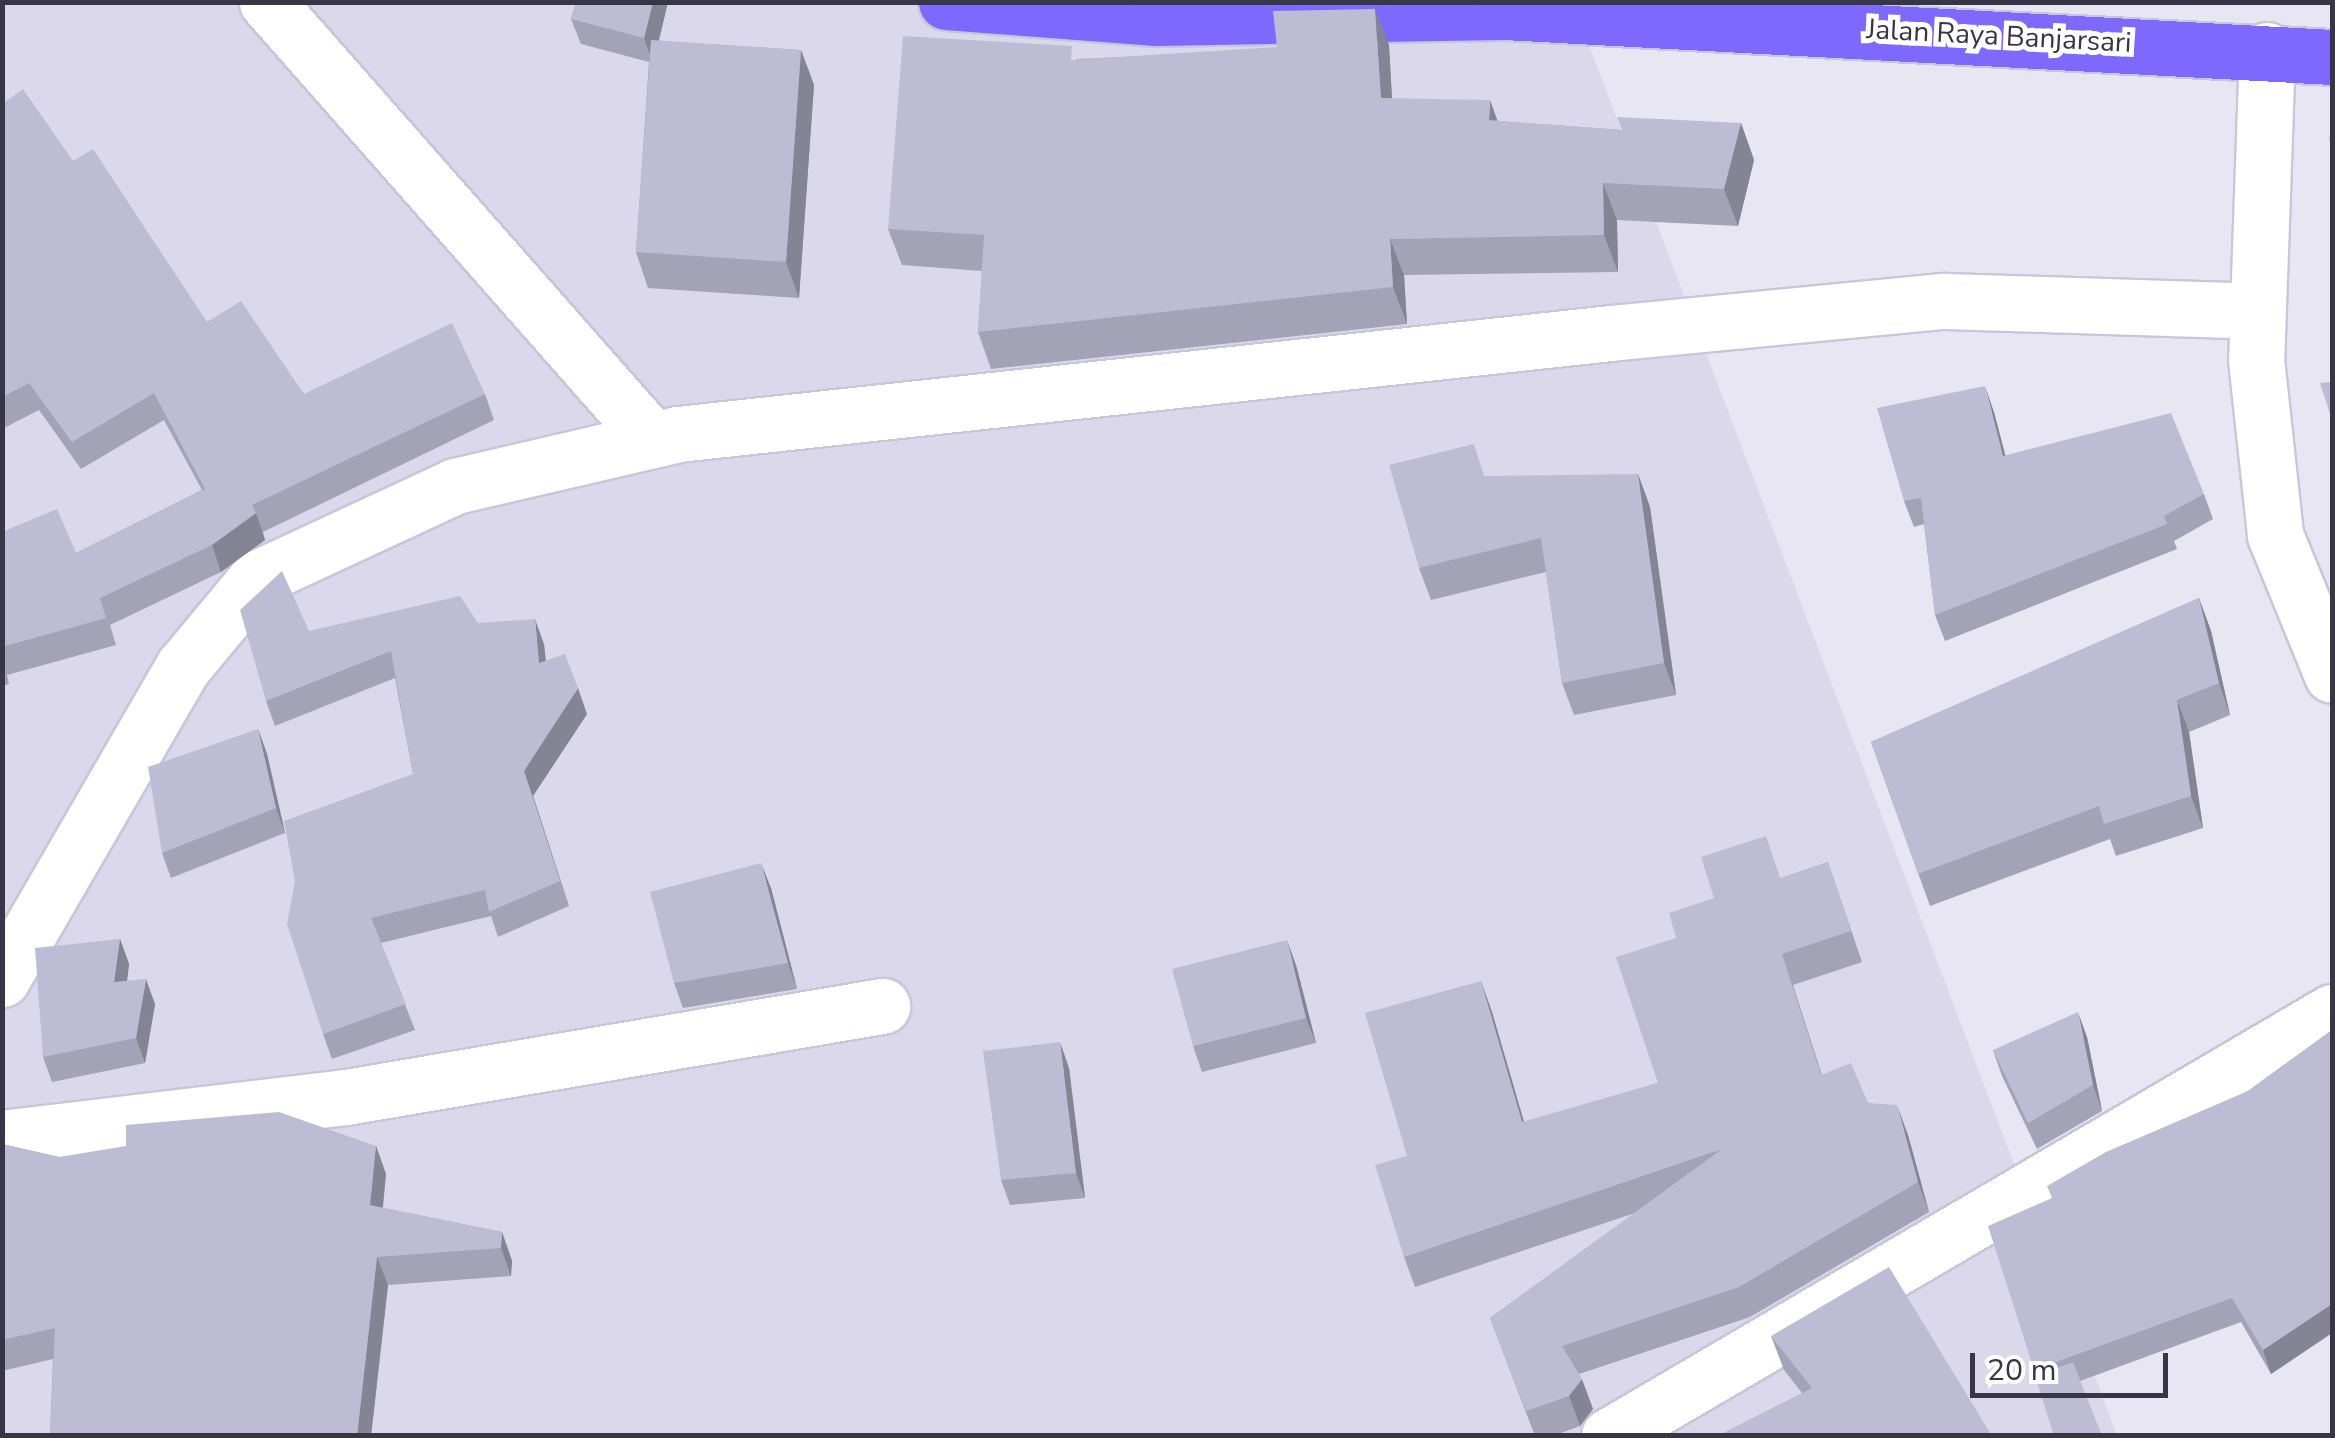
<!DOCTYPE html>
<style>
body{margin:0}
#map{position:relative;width:2335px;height:1438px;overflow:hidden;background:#e8e6f3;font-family:"Nunito Sans",sans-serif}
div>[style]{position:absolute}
.residential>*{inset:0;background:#dbd8eb}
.roads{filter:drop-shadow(2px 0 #c9c6dc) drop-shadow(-2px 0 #c9c6dc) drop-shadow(0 2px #c9c6dc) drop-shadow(0 -2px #c9c6dc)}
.street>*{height:55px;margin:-27.5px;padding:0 27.5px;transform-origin:27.5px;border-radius:27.5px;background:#fff}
.highway>*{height:55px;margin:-27.5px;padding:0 27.5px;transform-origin:27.5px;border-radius:27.5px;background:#7e68fd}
.wall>*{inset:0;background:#a3a2b6}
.shaded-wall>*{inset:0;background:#858494}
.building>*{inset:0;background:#bebcd4}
span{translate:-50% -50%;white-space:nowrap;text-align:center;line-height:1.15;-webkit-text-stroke:10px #fff;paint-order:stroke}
.street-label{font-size:28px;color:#373546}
.frame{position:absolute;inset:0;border:5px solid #373546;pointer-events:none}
.scale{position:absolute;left:1970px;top:1353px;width:198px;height:45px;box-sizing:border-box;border:5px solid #373546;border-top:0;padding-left:12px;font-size:30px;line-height:35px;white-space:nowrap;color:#373546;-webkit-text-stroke:8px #fff;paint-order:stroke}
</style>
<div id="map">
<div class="residential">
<i style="clip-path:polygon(3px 3px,1573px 3px,2117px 1435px,3px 1436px)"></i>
</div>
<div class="roads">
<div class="street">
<i style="left:267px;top:2px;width:581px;rotate:48.63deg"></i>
<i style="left:2267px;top:50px;width:309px;rotate:92deg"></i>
<i style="left:2256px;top:359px;width:177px;rotate:83.8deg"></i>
<i style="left:2275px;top:535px;width:151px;rotate:67.8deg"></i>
<i style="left:2px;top:979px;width:361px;rotate:-59.9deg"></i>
<i style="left:183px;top:667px;width:116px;rotate:-50.3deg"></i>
<i style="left:257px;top:578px;width:218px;rotate:-24.9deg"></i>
<i style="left:455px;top:486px;width:229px;rotate:-13.1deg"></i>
<i style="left:678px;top:434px;width:937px;rotate:-6.18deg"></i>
<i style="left:1610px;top:333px;width:337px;rotate:-5.5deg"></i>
<i style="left:1945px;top:301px;width:311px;rotate:1.8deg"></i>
<i style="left:2px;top:1138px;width:346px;rotate:-6.8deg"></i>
<i style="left:346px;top:1097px;width:544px;rotate:-9.64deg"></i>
<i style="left:1609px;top:1436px;width:838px;rotate:-30.39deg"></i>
</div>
<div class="highway">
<i style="left:946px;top:2px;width:211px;rotate:4.4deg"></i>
<i style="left:1156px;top:18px;width:348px;rotate:-1deg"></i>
<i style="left:1504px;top:12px;width:829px;rotate:3.11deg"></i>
</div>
</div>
<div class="wall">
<i style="clip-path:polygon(576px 2px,668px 2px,659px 41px,801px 50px,814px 85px,799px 298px,648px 288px,636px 252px,649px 62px,581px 44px,571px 19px)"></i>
<i style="clip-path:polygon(1389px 45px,1392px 99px,1497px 121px,1622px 130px,1741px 123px,1754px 160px,1738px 226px,1617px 220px,1618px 272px,1404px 275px,1407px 324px,991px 369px,978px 332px,982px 271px,902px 265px,888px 229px,1077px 59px)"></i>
<i style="clip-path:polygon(2px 104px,73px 161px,207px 322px,304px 394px,485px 394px,494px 420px,263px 532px,265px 540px,221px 572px,110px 625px,116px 645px,7px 675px,9px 684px,2px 686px,2px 532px,76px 553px,202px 490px,164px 420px,81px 469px,39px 410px,2px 429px)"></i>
<i style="clip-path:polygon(1994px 412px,2005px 455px,2204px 494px,2213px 519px,2174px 541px,2177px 549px,1945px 641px,1935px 615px,1924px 524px,1914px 527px,1904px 501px)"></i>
<i style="clip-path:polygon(1638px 474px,1650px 507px,1676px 695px,1574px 715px,1562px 683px,1546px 572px,1431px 600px,1419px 568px)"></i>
<i style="clip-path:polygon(2199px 598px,2211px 631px,2230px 715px,2189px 732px,2203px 828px,2116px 856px,2110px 839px,1930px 906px,1871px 742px)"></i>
<i style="clip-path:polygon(478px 623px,544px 644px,546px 660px,587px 714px,533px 796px,569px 906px,498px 937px,491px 916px,381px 943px,415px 1030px,332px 1059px,323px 1034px,413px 774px,395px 678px,275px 726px,266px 701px,309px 631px)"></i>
<i style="clip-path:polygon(258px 729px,267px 754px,285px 833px,171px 878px,162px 853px)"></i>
<i style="clip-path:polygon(1828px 862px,1862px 962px,1793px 985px,1822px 1075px,1868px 1103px,1908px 1135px,1929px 1212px,1750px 1317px,1579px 1374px,1593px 1409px,1580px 1426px,1553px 1436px,1535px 1436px,1490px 1318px,1635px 1213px,1415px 1287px,1404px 1257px,1407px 1156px,1481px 981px,1492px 1012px,1524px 1122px,1658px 1083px,1676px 938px,1781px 878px)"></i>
<i style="clip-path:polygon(771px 888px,797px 989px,683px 1008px,674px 983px)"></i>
<i style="clip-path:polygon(120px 939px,129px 964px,127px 981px,155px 1004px,145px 1063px,52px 1082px,43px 1057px)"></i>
<i style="clip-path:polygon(1296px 965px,1316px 1043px,1202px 1072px,1193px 1046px)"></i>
<i style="clip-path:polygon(2332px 1030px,2332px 1333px,2271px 1374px,2241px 1322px,2080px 1381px,2036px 1376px,2034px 1370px,2052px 1198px,2248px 1091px)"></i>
<i style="clip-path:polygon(2087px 1037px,2102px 1111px,2037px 1149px,2002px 1076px,1993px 1050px)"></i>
<i style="clip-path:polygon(1069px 1068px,1085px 1198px,1010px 1205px,1001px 1180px)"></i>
<i style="clip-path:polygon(2px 1144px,59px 1157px,376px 1146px,386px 1174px,383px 1208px,502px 1232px,512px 1261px,511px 1276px,388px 1285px,371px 1436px,50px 1436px,53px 1359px,2px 1371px)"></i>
<i style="clip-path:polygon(1771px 1336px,1992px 1436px,1802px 1393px,1784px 1370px)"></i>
</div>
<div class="shaded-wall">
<i style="clip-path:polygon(653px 2px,668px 2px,653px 63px,644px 38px)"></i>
<i style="clip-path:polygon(1375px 9px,1389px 45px,1394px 135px,1381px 98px)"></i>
<i style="clip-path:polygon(801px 50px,814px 85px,799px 298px,786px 262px)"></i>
<i style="clip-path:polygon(1490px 100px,1503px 136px,1489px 120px)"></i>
<i style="clip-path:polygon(1741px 123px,1754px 160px,1738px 226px,1724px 189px)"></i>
<i style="clip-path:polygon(1603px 183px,1617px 220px,1618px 272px,1604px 235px)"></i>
<i style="clip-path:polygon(1390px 239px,1404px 275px,1407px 324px,1393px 287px)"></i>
<i style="clip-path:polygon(1985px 386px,1994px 412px,2012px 481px,2003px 456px)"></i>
<i style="clip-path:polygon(1638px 474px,1650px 507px,1676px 695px,1664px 663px)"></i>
<i style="clip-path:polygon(256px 513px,265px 540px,221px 572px,212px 545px)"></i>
<i style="clip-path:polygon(2199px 598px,2211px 631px,2230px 715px,2219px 683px)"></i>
<i style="clip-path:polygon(535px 619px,544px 644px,548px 688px,539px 663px)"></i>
<i style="clip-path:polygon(578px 688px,587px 714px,533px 796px,569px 906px,524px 771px)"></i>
<i style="clip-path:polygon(2177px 700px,2189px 732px,2203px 828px,2191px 796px)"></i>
<i style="clip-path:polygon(258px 729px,267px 754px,285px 833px,276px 808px)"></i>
<i style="clip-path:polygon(761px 863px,771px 888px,797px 989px,788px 963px)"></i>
<i style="clip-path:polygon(120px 939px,129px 964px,124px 1007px,114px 982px)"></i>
<i style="clip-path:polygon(1287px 940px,1296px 965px,1316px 1043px,1306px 1018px)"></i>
<i style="clip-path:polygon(146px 979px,155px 1004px,145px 1063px,136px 1038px)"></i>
<i style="clip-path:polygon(1481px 981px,1492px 1012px,1533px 1153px,1522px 1122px)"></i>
<i style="clip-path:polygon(2078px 1012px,2087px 1037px,2102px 1111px,2093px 1085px)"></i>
<i style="clip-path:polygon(1060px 1042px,1069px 1068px,1085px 1198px,1076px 1173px)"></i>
<i style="clip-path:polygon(1897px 1105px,1908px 1135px,1929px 1212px,1918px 1182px)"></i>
<i style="clip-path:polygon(376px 1146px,386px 1174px,380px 1233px,370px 1205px)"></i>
<i style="clip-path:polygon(502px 1232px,512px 1261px,511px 1276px,501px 1248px)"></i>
<i style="clip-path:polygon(377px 1257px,388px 1285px,371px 1436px,357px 1436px)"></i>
<i style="clip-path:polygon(2332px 1304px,2332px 1333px,2271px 1374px,2263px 1350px)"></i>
<i style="clip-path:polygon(1582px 1379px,1593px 1409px,1580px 1426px,1569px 1396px)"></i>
</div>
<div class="building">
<i style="clip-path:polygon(576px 2px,653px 2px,644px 38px,571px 19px)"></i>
<i style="clip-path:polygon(1375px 9px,1381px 98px,1490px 100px,1489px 120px,1622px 130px,1617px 117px,1741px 123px,1724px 189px,1603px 183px,1604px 235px,1390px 239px,1393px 287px,978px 332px,984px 235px,888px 229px,903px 36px,1072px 46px,1071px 60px,1277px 47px,1273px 11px)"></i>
<i style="clip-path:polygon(651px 40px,801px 50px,786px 262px,636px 252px)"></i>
<i style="clip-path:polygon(23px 89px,73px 161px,93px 149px,207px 322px,241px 301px,304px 394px,452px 323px,485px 394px,252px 505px,256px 513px,212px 545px,100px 598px,106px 618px,2px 647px,2px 532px,57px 509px,76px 553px,205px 489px,154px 393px,72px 442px,29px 383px,2px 397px,2px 104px)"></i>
<i style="clip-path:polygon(2329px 137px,2332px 137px,2332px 158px)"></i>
<i style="clip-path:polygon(2332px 382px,2332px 420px,2320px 383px)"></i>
<i style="clip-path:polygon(1985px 386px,2003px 456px,2171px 413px,2204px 494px,2164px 516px,2167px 524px,1935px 615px,1921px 498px,1904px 501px,1877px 408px)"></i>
<i style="clip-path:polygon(1474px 444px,1484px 476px,1638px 474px,1664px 663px,1562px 683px,1541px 538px,1419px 568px,1389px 465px)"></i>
<i style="clip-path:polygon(282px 571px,309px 631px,460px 596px,478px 623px,535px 619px,539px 663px,565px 654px,578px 688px,524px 771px,560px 881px,489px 912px,485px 890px,371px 918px,406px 1004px,323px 1034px,287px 924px,295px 881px,284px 821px,413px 774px,391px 651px,266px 701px,240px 610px)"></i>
<i style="clip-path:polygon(2199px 598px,2219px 683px,2177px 700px,2191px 796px,2104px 824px,2099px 806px,1918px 874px,1871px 742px)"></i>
<i style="clip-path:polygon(258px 729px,276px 808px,162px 853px,148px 767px)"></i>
<i style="clip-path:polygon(1766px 836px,1780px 878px,1828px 862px,1851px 931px,1782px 954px,1821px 1075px,1851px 1063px,1868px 1103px,1897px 1105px,1918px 1182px,1739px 1287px,1562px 1346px,1582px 1379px,1569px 1396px,1526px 1411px,1490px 1318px,1722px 1149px,1404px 1257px,1375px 1165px,1407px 1156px,1365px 1013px,1481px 981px,1522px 1122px,1658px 1083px,1616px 957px,1676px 938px,1669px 913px,1714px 898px,1701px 857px)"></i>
<i style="clip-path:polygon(761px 863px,788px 963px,674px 983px,650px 892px)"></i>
<i style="clip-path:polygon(120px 939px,114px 982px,146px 979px,136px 1038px,43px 1057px,35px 948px)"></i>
<i style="clip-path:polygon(1287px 940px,1306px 1018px,1193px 1046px,1172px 969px)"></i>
<i style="clip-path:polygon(2078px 1012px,2093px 1085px,2028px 1123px,1993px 1050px)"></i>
<i style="clip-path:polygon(2332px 1030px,2332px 1304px,2263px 1350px,2232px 1298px,2034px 1370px,1988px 1226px,2052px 1198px,2047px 1186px,2106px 1152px,2248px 1091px)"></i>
<i style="clip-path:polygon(1060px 1042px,1076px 1173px,1001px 1180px,983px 1051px)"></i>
<i style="clip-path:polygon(279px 1112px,376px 1146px,370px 1205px,502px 1232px,501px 1248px,377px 1257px,357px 1436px,50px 1436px,55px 1328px,2px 1340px,2px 1144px,59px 1157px,126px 1146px,126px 1125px)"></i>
<i style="clip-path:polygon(1889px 1267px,1992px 1436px,1717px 1436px,1812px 1388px,1771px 1336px)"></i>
<i style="clip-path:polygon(2073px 1362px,2102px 1436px,2054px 1436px,2035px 1376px)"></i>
</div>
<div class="street-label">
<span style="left:1999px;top:36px;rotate:3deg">Jalan Raya Banjarsari</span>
</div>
<div class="frame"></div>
<div class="scale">20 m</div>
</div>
